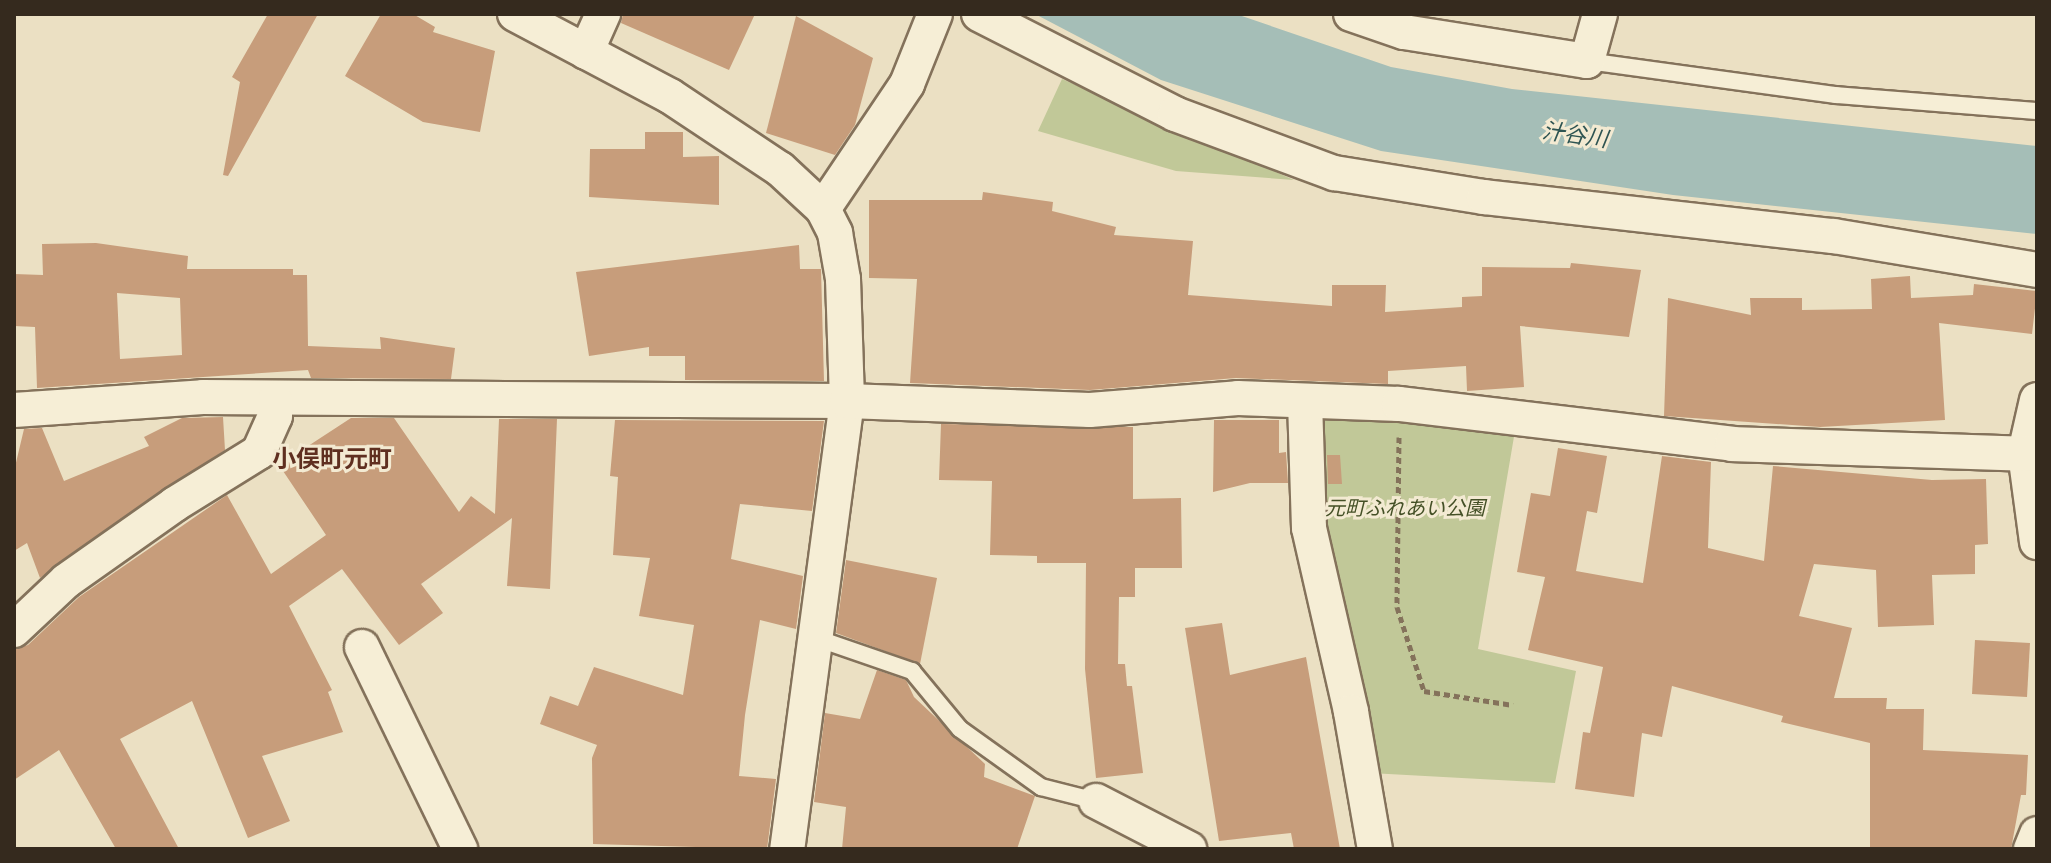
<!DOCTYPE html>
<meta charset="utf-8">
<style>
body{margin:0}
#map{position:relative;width:2051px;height:863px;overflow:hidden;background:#ebe0c3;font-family:"Source Serif 4","Noto Sans JP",serif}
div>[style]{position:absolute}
.green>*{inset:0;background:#c1c898}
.water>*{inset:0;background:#a5beb7}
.building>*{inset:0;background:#c79d7b}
.path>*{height:5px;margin-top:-2.5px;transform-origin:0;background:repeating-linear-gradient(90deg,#84725b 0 6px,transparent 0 10px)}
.roads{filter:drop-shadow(2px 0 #84725b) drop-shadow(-2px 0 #84725b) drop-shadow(0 2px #84725b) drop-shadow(0 -2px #84725b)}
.lane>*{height:16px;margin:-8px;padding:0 8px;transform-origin:8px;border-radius:8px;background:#f6eed6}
.street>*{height:34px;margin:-17px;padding:0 17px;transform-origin:17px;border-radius:17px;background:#f6eed6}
span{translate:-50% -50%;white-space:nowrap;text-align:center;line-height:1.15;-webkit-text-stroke:6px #f3ead2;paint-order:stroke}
.park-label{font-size:20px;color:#445026;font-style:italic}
.water-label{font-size:22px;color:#2e5452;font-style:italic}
.quarter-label{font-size:24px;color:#5f2f20;font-weight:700}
.frame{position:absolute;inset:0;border:16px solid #352a1e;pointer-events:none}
</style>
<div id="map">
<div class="green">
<i style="clip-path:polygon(1062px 79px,1294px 180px,1176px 171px,1038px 131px)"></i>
<i style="clip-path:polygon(1305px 401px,1517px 419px,1478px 649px,1576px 671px,1555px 783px,1370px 773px,1338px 671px)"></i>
</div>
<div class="water">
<i style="clip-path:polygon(1035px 14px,1236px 14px,1391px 67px,1512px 89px,2037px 146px,2037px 234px,1673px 195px,1381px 151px,1161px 80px)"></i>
</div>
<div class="building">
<i style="clip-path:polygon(268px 14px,318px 14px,228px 176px,223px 175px,240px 82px,232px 77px)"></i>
<i style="clip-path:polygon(381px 14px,413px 14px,435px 27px,433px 32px,495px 51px,480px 132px,423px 122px,345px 76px)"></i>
<i style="clip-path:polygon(623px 14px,755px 14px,729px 70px,621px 23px)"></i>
<i style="clip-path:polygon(796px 16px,873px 58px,855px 125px,835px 155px,766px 133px)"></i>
<i style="clip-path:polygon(645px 132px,683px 132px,683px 157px,719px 156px,719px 205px,589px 197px,590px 149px,645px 149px)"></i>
<i style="clip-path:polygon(983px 192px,1053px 202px,1052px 211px,1116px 227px,1114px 235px,1193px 241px,1188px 295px,1332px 306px,1332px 285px,1386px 285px,1385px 312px,1462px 307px,1462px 297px,1482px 296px,1482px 267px,1570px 268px,1571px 263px,1641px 270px,1629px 337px,1520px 326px,1524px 387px,1467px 391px,1466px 366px,1388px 371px,1388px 384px,1236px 378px,1090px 390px,910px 383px,917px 279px,869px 278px,869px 200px,982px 200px)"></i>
<i style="clip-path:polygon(evenodd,96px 243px,188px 256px,187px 269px,293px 269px,293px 275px,307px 275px,308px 346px,381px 349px,380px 337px,455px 348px,451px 379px,311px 378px,308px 370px,37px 388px,35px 327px,14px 326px,14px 274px,43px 275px,42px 244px,96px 243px,117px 293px,180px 298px,182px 355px,120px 359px,117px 293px)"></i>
<i style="clip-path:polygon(799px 245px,800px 269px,821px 269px,824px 381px,685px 380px,685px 356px,649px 356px,649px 347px,589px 356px,576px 272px)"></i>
<i style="clip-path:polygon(1910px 276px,1911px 298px,1973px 295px,1974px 284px,2037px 291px,2032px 334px,1939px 323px,1945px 420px,1820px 427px,1664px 416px,1668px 298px,1751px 315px,1750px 298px,1802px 298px,1802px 310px,1872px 309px,1871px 279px)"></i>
<i style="clip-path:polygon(223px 417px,225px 450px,40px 578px,27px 543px,14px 551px,14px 471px,24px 429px,42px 428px,64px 481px,149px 446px,144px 437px,182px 418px)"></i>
<i style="clip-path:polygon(351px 418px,394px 418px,459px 512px,471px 496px,495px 514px,499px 419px,557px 419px,550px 589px,507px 586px,512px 518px,421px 584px,443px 613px,399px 645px,342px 569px,289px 606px,332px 690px,328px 692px,343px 732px,262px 756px,290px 821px,248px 838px,192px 701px,120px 739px,179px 849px,116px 849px,59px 750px,14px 780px,14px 649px,28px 645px,79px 597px,227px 495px,271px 574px,326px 535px,279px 465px)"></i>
<i style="clip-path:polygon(615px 420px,824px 421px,812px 511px,740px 504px,731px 559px,803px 576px,796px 629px,760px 620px,745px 715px,739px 776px,776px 779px,767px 849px,593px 844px,592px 758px,597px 745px,540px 724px,550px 696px,578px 706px,594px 667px,683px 695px,694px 625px,639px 616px,650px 558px,613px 555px,618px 477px,610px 476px)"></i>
<i style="clip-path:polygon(1214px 420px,1279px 420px,1279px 453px,1286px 452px,1288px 483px,1250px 483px,1213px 492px)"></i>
<i style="clip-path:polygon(941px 424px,1133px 427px,1133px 499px,1181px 498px,1182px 568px,1135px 568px,1135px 597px,1119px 597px,1118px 664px,1125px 664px,1127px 686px,1132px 686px,1143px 773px,1096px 778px,1085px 669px,1086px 563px,1037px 563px,1037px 556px,990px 555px,992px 481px,939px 480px)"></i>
<i style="clip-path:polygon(1558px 448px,1607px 456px,1597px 513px,1587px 511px,1576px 571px,1643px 583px,1662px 456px,1711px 462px,1708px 548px,1764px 561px,1773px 466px,1932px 480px,1986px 479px,1988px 544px,1975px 545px,1975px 574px,1932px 575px,1934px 625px,1878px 627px,1876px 570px,1814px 564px,1799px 616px,1852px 628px,1834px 698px,1887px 698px,1886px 709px,1924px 709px,1923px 750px,2028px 755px,2026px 795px,2021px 795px,2011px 849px,1870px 849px,1870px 743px,1781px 722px,1783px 716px,1672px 686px,1662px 737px,1642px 733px,1634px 797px,1575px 789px,1583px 732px,1590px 733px,1603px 667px,1528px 650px,1545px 577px,1517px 572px,1531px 493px,1550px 496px)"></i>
<i style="clip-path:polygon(1327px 455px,1340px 455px,1342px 484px,1328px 484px)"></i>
<i style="clip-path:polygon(846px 560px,937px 578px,920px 664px,836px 633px)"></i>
<i style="clip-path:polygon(1222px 623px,1230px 675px,1306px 657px,1340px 849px,1294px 849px,1291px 833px,1219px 841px,1185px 628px)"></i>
<i style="clip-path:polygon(1975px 640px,2030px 643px,2027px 697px,1972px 694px)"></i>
<i style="clip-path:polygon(877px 670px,906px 680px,914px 697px,985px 764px,984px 777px,1035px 796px,1017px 849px,842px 849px,846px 807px,814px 802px,825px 713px,860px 719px)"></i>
</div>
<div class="path">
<i style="left:1399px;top:437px;width:170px;rotate:90.7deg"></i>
<i style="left:1397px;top:607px;width:88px;rotate:72.2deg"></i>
<i style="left:1424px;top:691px;width:90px;rotate:8.9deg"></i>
</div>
<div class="roads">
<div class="lane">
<i style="left:1587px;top:61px;width:251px;rotate:7.8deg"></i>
<i style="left:1836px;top:95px;width:202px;rotate:4.6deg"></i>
<i style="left:816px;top:638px;width:102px;rotate:19deg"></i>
<i style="left:912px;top:671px;width:75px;rotate:50.4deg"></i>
<i style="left:960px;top:729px;width:100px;rotate:35.6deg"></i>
<i style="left:1041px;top:787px;width:57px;rotate:14.3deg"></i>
</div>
<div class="street">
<i style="left:515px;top:14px;width:175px;rotate:27.9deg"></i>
<i style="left:670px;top:96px;width:132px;rotate:33.6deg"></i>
<i style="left:780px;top:169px;width:59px;rotate:42.9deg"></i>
<i style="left:823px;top:209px;width:27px;rotate:63deg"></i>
<i style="left:835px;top:233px;width:47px;rotate:80.1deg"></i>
<i style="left:843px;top:279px;width:122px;rotate:88.1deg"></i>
<i style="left:847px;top:401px;width:452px;rotate:97.6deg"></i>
<i style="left:979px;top:14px;width:220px;rotate:27deg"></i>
<i style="left:1175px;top:114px;width:170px;rotate:20.4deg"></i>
<i style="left:1334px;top:173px;width:152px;rotate:9.1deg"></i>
<i style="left:1484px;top:197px;width:352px;rotate:6.4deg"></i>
<i style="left:1834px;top:236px;width:206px;rotate:9.5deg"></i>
<i style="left:1351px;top:14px;width:56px;rotate:18.8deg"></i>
<i style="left:1404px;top:32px;width:185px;rotate:9deg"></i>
<i style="left:1587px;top:61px;width:49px;rotate:-74.5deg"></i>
<i style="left:586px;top:52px;width:42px;rotate:-65.9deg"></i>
<i style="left:823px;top:209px;width:151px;rotate:-56.1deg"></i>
<i style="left:907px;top:84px;width:75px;rotate:-68.2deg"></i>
<i style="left:2037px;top:400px;width:54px;rotate:102.8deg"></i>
<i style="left:2025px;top:453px;width:90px;rotate:82.3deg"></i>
<i style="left:1305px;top:401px;width:127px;rotate:88.2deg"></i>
<i style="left:1309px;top:528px;width:189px;rotate:77.1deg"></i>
<i style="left:1351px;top:712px;width:139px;rotate:80.1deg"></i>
<i style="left:14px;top:410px;width:189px;rotate:-3.9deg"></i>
<i style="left:203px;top:397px;width:644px;rotate:0.36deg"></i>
<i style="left:847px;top:401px;width:243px;rotate:2.1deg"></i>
<i style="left:1090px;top:410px;width:148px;rotate:-4.6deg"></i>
<i style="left:1238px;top:398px;width:161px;rotate:2.1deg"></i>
<i style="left:1399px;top:404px;width:335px;rotate:6.8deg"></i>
<i style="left:1732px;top:444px;width:305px;rotate:1.9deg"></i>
<i style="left:14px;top:630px;width:71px;rotate:-43.3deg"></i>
<i style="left:66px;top:581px;width:133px;rotate:-35.2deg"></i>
<i style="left:175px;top:504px;width:99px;rotate:-31.8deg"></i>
<i style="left:259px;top:452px;width:39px;rotate:-66deg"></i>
<i style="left:275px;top:416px;width:16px;rotate:-90deg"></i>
<i style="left:362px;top:647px;width:225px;rotate:64.1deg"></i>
<i style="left:1096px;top:801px;width:105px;rotate:27.3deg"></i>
<i style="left:2031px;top:849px;width:16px;rotate:-68deg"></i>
</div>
</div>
<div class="park-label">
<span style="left:1405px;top:508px">元町ふれあい公園</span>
</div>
<div class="water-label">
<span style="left:1575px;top:135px;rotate:8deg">汁谷川</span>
</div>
<div class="quarter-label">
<span style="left:332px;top:459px">小俣町元町</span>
</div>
<div class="frame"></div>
</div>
